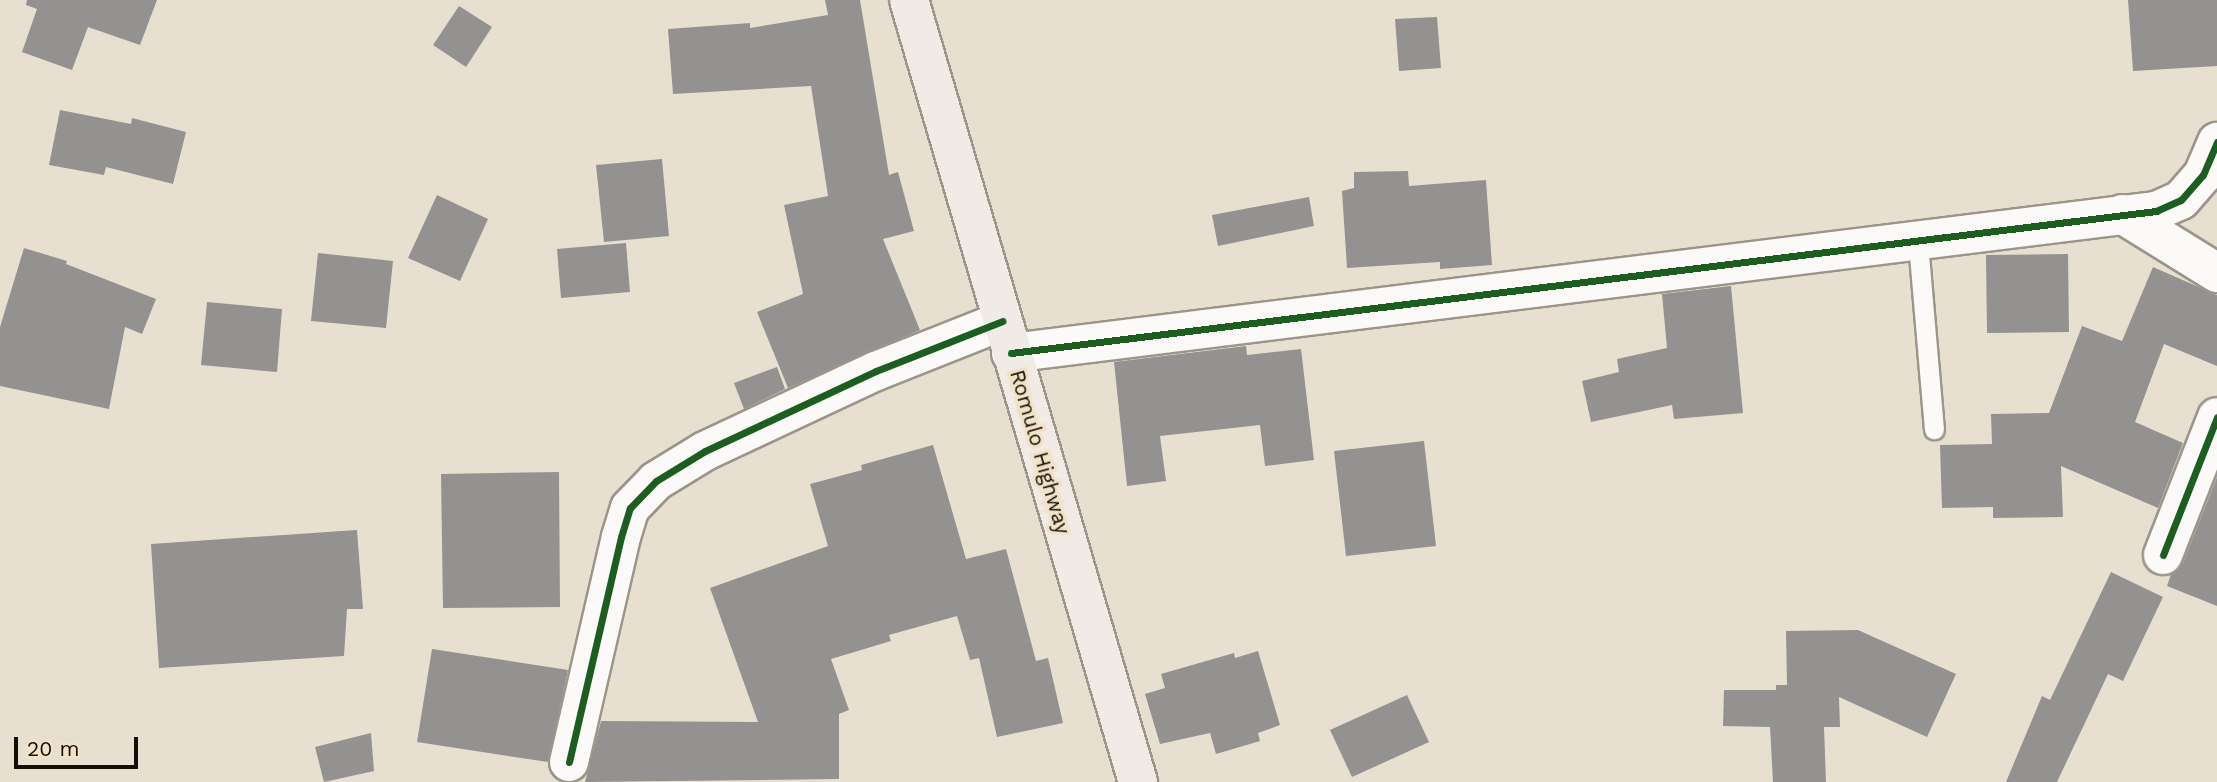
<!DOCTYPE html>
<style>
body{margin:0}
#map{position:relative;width:2217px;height:782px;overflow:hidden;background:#e7e0d1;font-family:"Work Sans",sans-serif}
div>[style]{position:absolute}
.building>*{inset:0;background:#949191}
.roads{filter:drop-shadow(2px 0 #9b958a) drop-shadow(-2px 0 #9b958a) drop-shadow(0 2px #9b958a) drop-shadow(0 -2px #9b958a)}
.lane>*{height:19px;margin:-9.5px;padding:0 9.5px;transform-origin:9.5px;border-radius:9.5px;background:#fbfaf8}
.street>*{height:38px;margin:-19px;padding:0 19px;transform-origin:19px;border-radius:19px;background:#fbfaf8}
.highway>*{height:38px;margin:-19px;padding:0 19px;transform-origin:19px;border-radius:19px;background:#f1ebe7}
.cycleway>*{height:7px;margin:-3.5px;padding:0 3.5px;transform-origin:3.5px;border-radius:3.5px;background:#1b5e20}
span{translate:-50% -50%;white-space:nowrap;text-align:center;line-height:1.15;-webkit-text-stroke:7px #f1e3c7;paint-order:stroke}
.street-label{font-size:21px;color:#140f06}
.scale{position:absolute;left:14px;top:737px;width:124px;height:32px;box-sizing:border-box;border:4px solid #140f06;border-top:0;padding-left:9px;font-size:21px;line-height:24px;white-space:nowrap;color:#140f06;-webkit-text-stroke:5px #f1e3c7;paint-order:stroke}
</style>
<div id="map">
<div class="building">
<i style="clip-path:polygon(27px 0,157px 0,140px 45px,88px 27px,72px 70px,22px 52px,37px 9px,26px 5px)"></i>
<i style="clip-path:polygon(825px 0,860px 0,889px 175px,898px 172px,914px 231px,883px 239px,920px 330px,788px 388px,757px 312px,803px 294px,784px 205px,828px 196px,811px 86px,673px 94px,668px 29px,750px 23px,750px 28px,828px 15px)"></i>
<i style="clip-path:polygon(2128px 0,2217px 0,2217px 66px,2133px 71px)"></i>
<i style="clip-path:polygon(459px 6px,492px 27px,466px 67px,433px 45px)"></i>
<i style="clip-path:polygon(1437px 17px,1441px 68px,1399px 71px,1395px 19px)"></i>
<i style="clip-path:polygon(60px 110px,131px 124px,132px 118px,186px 132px,173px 184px,106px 167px,104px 175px,49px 165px)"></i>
<i style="clip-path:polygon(662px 159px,669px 236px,604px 242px,596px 165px)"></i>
<i style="clip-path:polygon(1408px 171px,1409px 186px,1486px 180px,1492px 265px,1440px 269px,1440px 262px,1347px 268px,1342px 191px,1354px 188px,1354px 172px)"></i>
<i style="clip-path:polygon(437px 195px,488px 219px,460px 281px,408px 258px)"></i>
<i style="clip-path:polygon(1309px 197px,1314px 226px,1218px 246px,1212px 215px)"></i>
<i style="clip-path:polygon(626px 243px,630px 292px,561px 298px,557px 249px)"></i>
<i style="clip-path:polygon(24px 248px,67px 261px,66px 264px,156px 299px,142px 334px,125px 327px,109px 409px,0 386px,0 327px)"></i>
<i style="clip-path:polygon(318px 253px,393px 261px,386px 328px,311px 321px)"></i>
<i style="clip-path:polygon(2068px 254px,2069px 332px,1987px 333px,1986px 255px)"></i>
<i style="clip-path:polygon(2153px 267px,2217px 295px,2217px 366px,2164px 344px,2135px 422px,2183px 443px,2158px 508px,2061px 466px,2063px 517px,1993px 518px,1993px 507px,1942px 508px,1940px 445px,1992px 444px,1991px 414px,2049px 413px,2082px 326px,2122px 341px)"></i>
<i style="clip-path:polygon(1731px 286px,1743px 413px,1674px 419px,1672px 405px,1591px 422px,1582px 381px,1619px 372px,1617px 359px,1667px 348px,1662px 294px)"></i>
<i style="clip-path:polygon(207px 302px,282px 309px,277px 372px,201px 365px)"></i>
<i style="clip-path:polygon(1246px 346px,1247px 355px,1301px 349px,1314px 460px,1265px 466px,1260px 425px,1160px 436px,1166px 481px,1127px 486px,1114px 362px)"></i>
<i style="clip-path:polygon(777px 367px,785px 389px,744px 409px,734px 383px)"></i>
<i style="clip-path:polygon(1424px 441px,1436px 546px,1346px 556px,1334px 451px)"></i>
<i style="clip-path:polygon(933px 445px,966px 559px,1006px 549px,1036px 661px,1048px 658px,1063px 723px,997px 737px,979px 658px,970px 660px,957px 616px,889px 635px,891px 641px,831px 659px,849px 710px,839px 714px,839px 779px,585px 782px,601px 721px,758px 722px,710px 588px,828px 546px,810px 484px,862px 470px,861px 465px)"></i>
<i style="clip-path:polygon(559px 472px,560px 607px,443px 608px,441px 474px)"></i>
<i style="clip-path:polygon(2217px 477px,2217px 606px,2167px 586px,2171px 574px,2183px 563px)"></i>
<i style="clip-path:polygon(357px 530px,363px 609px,347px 609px,344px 656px,159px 668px,151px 544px)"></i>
<i style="clip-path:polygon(2111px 572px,2163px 597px,2123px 681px,2108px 674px,2057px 782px,2006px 782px,2042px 696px,2050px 700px)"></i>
<i style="clip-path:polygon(1858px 630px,1956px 674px,1927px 737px,1839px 697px,1840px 727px,1824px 727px,1826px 782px,1773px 782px,1770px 727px,1723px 726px,1724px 690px,1776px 690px,1776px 685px,1787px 685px,1786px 631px)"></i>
<i style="clip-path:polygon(432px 649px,568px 670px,548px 762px,417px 742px)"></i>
<i style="clip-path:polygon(1258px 651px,1280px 725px,1258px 733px,1260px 741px,1216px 754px,1210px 733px,1160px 744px,1145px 694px,1165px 688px,1161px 674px,1234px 653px,1235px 658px)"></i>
<i style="clip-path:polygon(1407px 695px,1429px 742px,1352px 777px,1330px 730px)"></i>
<i style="clip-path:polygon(371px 733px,374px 771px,324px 782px,315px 747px)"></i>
</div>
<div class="roads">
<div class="lane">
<i style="left:1918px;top:243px;width:187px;rotate:85.1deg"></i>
</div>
<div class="street">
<i style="left:2122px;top:214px;width:112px;rotate:31.8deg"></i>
<i style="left:1011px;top:353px;width:1154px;rotate:-7.07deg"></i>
<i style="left:2156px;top:211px;width:27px;rotate:-24deg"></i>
<i style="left:2181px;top:200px;width:33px;rotate:-49deg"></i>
<i style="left:2203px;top:175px;width:36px;rotate:-67deg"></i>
<i style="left:2163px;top:555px;width:148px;rotate:-68.6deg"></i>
<i style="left:569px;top:762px;width:231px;rotate:-77deg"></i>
<i style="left:621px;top:537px;width:30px;rotate:-73deg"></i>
<i style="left:630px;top:508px;width:37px;rotate:-46deg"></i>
<i style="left:656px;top:481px;width:57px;rotate:-31.5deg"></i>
<i style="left:705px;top:451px;width:189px;rotate:-25.1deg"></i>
<i style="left:876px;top:371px;width:136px;rotate:-21.6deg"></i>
</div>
<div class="highway">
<i style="left:909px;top:0;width:815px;rotate:73.68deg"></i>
</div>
</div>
<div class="cycleway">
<i style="left:1011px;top:353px;width:1154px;rotate:-7.07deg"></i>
<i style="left:2156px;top:211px;width:27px;rotate:-24deg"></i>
<i style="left:2181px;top:200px;width:33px;rotate:-49deg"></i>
<i style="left:2203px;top:175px;width:36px;rotate:-67deg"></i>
<i style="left:2163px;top:555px;width:148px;rotate:-68.6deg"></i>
<i style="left:569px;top:762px;width:231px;rotate:-77deg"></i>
<i style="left:621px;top:537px;width:30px;rotate:-73deg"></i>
<i style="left:630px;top:508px;width:37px;rotate:-46deg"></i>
<i style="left:656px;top:481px;width:57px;rotate:-31.5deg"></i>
<i style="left:705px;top:451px;width:189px;rotate:-25.1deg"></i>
<i style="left:876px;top:371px;width:136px;rotate:-21.6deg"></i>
</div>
<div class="street-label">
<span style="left:1040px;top:452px;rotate:74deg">Romulo Highway</span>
</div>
<div class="scale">20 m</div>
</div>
